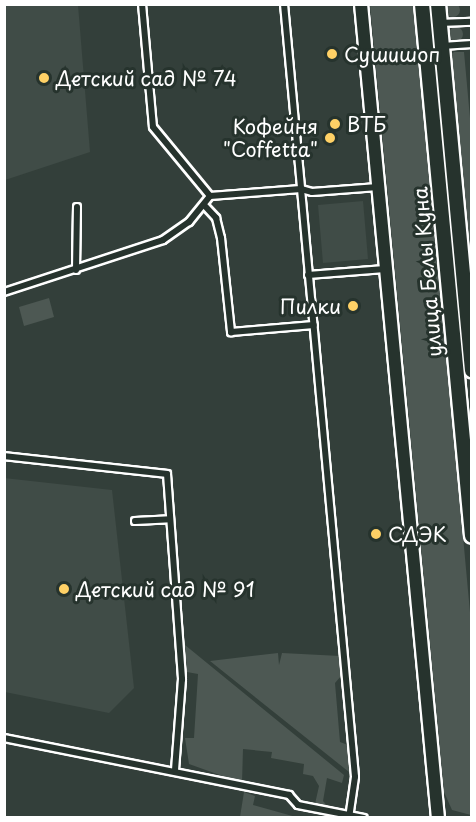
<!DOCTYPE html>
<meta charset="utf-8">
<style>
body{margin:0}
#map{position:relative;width:476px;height:822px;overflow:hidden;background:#333f3a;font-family:"Playpen Sans",sans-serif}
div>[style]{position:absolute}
.built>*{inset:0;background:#404c47}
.green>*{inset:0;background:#4d5853}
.round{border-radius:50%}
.roads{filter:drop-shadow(2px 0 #fff) drop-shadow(-2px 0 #fff) drop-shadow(0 2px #fff) drop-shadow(0 -2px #fff)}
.service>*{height:6px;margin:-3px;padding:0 3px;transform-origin:3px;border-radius:3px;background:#26332d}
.minor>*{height:12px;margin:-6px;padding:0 6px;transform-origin:6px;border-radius:6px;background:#26332d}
.tertiary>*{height:14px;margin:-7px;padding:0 7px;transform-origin:7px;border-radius:7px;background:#26332d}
.dots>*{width:16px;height:16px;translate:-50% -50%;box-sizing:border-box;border:3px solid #26332d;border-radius:50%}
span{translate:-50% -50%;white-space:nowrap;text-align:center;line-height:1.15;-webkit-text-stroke:6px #26332d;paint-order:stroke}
.poi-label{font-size:20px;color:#fff}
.left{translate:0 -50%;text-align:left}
.right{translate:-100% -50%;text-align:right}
.street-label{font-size:20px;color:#fff}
.frame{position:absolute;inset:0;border:6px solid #fff;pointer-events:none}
</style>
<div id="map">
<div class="built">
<i style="clip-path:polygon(4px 5px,78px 5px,90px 152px,5px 180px)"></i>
<i style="clip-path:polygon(363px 201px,368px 259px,323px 263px,318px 205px)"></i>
<i style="clip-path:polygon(4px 478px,112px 490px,134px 688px,109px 713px,5px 692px)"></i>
</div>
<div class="green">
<i class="round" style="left:446px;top:3px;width:14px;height:14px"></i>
<i style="clip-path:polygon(370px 5px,414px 5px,471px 623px,471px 815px,452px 810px,444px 792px)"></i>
<i class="round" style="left:449px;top:27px;width:14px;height:14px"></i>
<i style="clip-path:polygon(454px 52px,464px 52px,471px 129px,471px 283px,450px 55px)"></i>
<i style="clip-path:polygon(49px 298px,54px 317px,24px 326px,19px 307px)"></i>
<i style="clip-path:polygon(185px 645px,344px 775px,342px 783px,327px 778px,323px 801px,328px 807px,315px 804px,319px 786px,313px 776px,303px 774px,304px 764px,271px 758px,272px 752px,243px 749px,242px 783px,189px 764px,185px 738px,194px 738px,198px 674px,187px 672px)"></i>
<i style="clip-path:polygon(278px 653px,279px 665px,282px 653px,340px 656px,341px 676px,335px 683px,340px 742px,348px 745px,349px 772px,210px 661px)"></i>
<i style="clip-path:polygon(244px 792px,255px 796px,253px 805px,296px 817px,240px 817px)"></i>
</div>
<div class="roads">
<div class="service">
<i style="left:142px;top:4px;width:123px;rotate:84.9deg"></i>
<i style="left:153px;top:127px;width:89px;rotate:50.4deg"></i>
<i style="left:284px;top:4px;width:186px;rotate:84.7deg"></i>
<i style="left:301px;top:189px;width:11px;rotate:15deg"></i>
<i style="left:312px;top:192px;width:66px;rotate:-4.3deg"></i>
<i style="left:439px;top:23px;width:33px;rotate:-2deg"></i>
<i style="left:442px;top:46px;width:30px;rotate:-4deg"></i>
<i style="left:204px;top:205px;width:18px;rotate:47deg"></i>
<i style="left:216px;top:218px;width:21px;rotate:76deg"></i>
<i style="left:221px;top:238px;width:95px;rotate:83.9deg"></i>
<i style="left:231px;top:332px;width:83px;rotate:-4.8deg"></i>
<i style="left:76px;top:270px;width:63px;rotate:-89.1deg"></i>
<i style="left:308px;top:275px;width:77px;rotate:-4.5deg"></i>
<i style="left:4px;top:292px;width:167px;rotate:-18.1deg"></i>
<i style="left:163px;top:240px;width:32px;rotate:-35deg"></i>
<i style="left:189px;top:222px;width:33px;rotate:-51deg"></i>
<i style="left:210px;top:196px;width:91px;rotate:-4.4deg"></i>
<i style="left:301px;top:189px;width:590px;rotate:84.75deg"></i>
<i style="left:355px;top:777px;width:41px;rotate:98.3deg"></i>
<i style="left:4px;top:456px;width:164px;rotate:6.3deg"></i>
<i style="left:167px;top:474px;width:206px;rotate:85.8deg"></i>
<i style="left:182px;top:679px;width:92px;rotate:94.4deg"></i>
<i style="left:135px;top:521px;width:35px;rotate:-3deg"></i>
<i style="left:4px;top:738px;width:291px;rotate:11.3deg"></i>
<i style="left:289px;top:795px;width:13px;rotate:48deg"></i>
<i style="left:298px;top:805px;width:67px;rotate:11.1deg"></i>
</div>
<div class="minor">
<i style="left:361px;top:4px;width:818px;rotate:84.6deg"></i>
</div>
<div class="tertiary">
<i style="left:422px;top:4px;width:534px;rotate:84.63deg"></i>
<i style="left:438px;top:4px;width:368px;rotate:84.7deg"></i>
</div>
</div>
<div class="dots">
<i style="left:332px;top:54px;background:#ffd166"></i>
<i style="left:44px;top:78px;background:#ffd166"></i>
<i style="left:335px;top:124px;background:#ffd166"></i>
<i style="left:330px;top:138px;background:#ffd166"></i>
<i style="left:353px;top:306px;background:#ffd166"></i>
<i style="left:376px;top:534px;background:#ffd166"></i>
<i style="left:64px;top:589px;background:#ffd166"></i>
</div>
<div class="poi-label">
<span class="left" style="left:344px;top:54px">Сушишоп</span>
<span class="left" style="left:56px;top:78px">Детский сад № 74</span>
<span class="left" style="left:347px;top:124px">ВТБ</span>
<span class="right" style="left:318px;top:138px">Кофейня<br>"Соffettа"</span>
<span class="right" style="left:341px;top:306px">Пилки</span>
<span class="left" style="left:388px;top:534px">СДЭК</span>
<span class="left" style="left:76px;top:589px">Детский сад № 91</span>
</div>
<div class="street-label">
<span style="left:427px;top:272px;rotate:-95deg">улица Белы Куна</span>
</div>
<div class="frame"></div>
</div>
